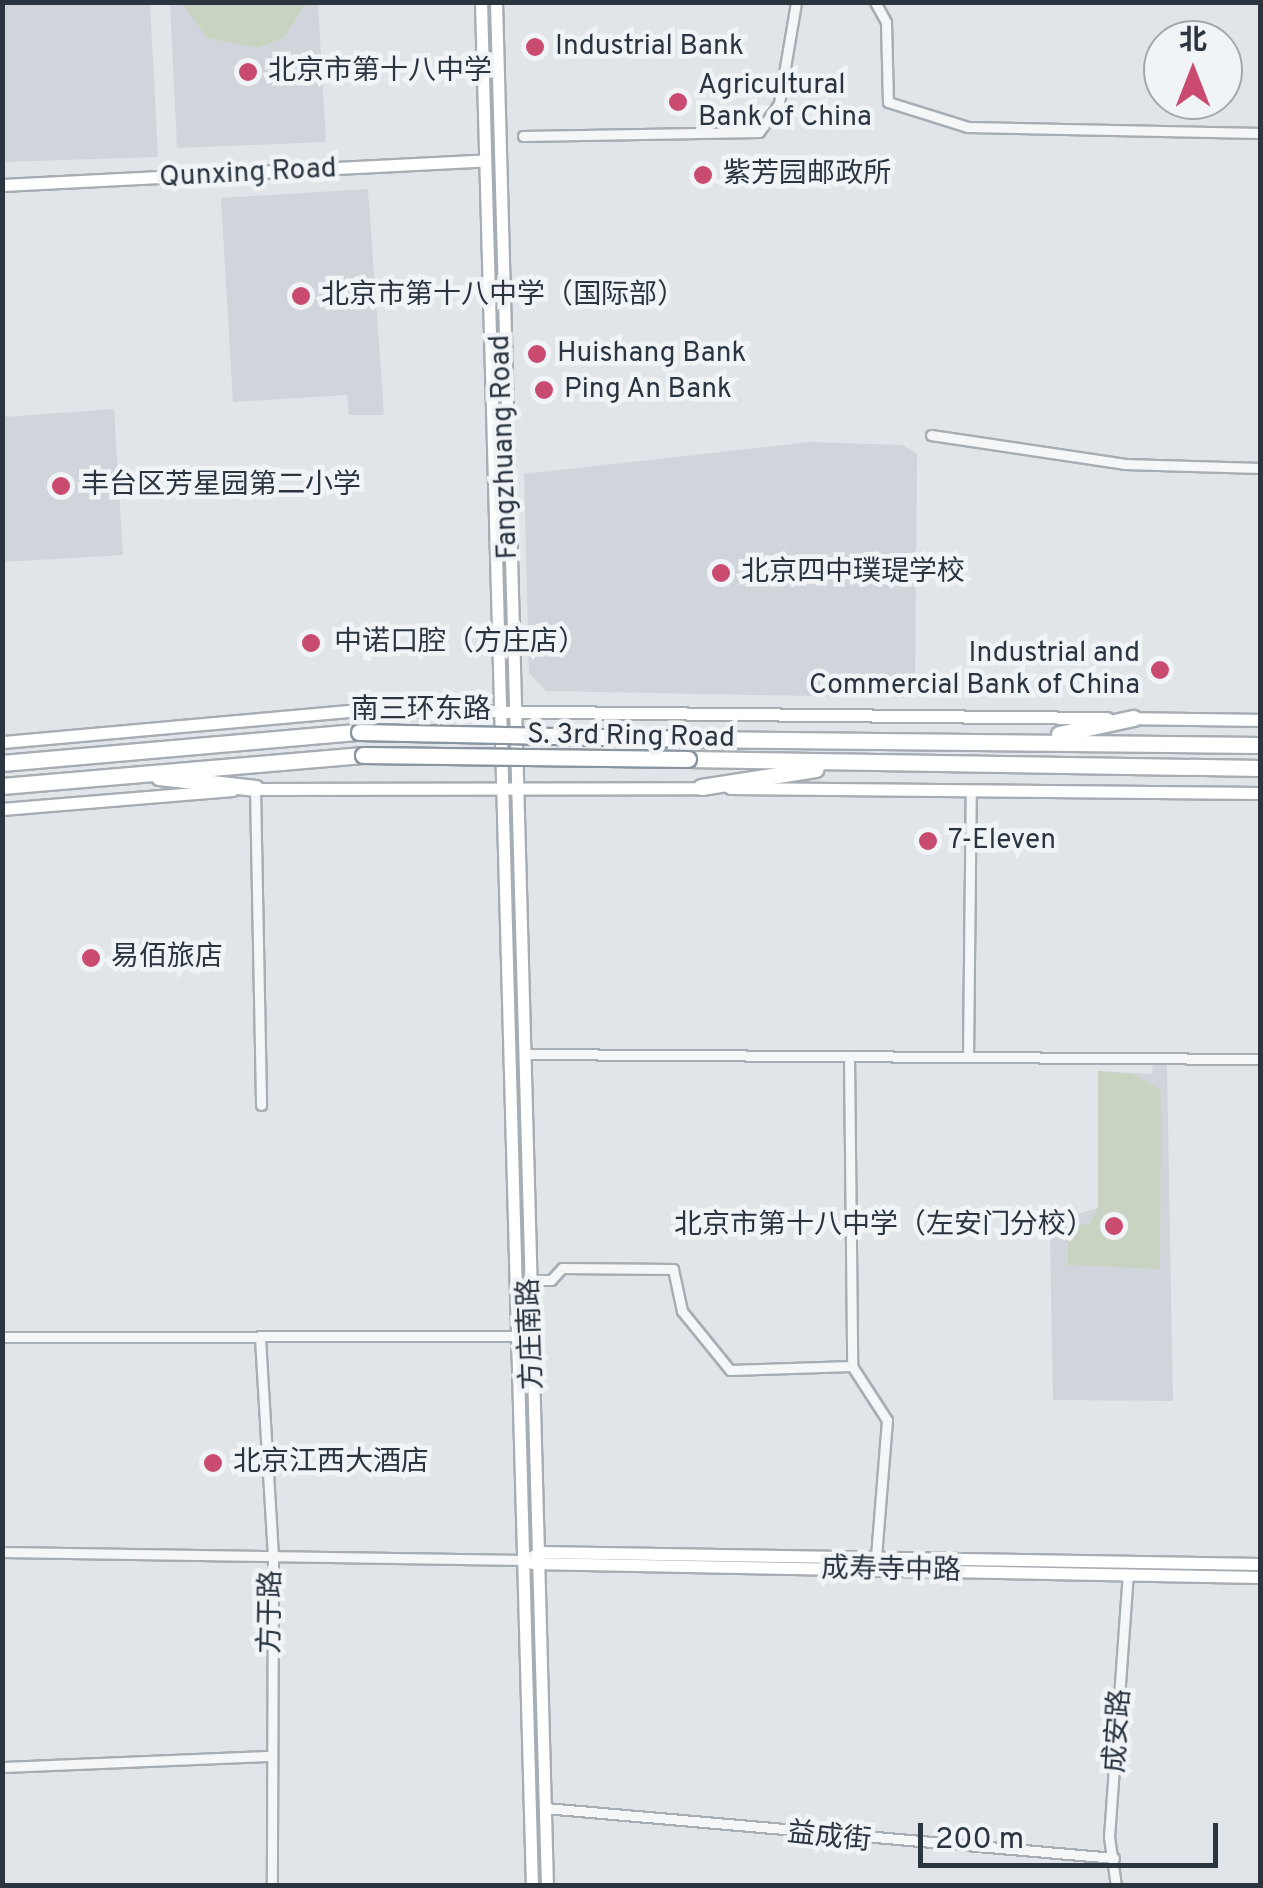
<!DOCTYPE html>
<meta charset="utf-8">
<style>
body{margin:0}
#map{position:relative;width:1263px;height:1888px;overflow:hidden;background:#e1e5e9;font-family:Overpass,"Noto Sans SC",sans-serif}
div>[style]{position:absolute}
.built>*{inset:0;background:#cfd5db}
.green>*{inset:0;background:#c9d3c2}
.roads{filter:drop-shadow(2px 0 #a6adb3) drop-shadow(-2px 0 #a6adb3) drop-shadow(0 2px #a6adb3) drop-shadow(0 -2px #a6adb3)}
.street>*{height:9px;margin:-4.5px;padding:0 4.5px;transform-origin:4.5px;border-radius:4.5px;background:#f4f6f8}
.secondary>*{height:11px;margin:-5.5px;padding:0 5.5px;transform-origin:5.5px;border-radius:5.5px;background:#fff}
.highway>*{height:15px;margin:-7.5px;padding:0 7.5px;transform-origin:7.5px;border-radius:7.5px;background:#fff}
.bridges{filter:drop-shadow(2px 0 #89959f) drop-shadow(-2px 0 #89959f) drop-shadow(0 2px #89959f) drop-shadow(0 -2px #89959f)}
.highway-bridge>*{height:15px;margin:-7.5px;padding:0 7.5px;transform-origin:7.5px;border-radius:7.5px;background:#fff}
.dots>*{width:28px;height:28px;translate:-50% -50%;box-sizing:border-box;border:5px solid #f1f4f7;border-radius:50%}
span{translate:-50% -50%;white-space:nowrap;text-align:center;line-height:1.15;-webkit-text-stroke:9px #f1f4f7;paint-order:stroke}
.poi-label{font-size:28px;color:#2a3540}
.left{translate:0 -50%;text-align:left}
.right{translate:-100% -50%;text-align:right}
.street-label{font-size:28px;color:#2a3540}
.frame{position:absolute;inset:0;border:5px solid #2a3540;pointer-events:none}
.north{position:absolute;left:1143px;top:20px;width:100px;height:100px;box-sizing:border-box;background:#f1f4f7;border:2px solid #a1a8ae;border-radius:50%;rotate:0deg;font-size:28px;font-weight:700;line-height:40px;text-align:center;color:#2a3540}
.north::after{content:'';display:block;margin:auto;width:35px;height:45px;background:#c94b70;clip-path:polygon(50% 0,100% 100%,50% 72%,0 100%)}
.scale{position:absolute;left:918px;top:1823px;width:300px;height:45px;box-sizing:border-box;border:5px solid #2a3540;border-top:0;padding-left:12px;font-size:30px;line-height:35px;white-space:nowrap;color:#2a3540;-webkit-text-stroke:8px #f1f4f7;paint-order:stroke}
</style>
<div id="map">
<div class="built">
<i style="clip-path:polygon(2px 3px,150px 3px,158px 157px,3px 162px)"></i>
<i style="clip-path:polygon(170px 3px,318px 3px,326px 142px,177px 148px)"></i>
<i style="clip-path:polygon(368px 189px,384px 415px,349px 415px,347px 395px,233px 402px,221px 198px)"></i>
<i style="clip-path:polygon(114px 409px,123px 555px,3px 562px,3px 417px)"></i>
<i style="clip-path:polygon(811px 442px,902px 445px,917px 454px,915px 698px,546px 691px,529px 673px,524px 474px)"></i>
<i style="clip-path:polygon(1153px 1064px,1167px 1065px,1173px 1401px,1053px 1400px,1050px 1235px,1068px 1217px,1098px 1208px,1098px 1071px,1152px 1074px)"></i>
</div>
<div class="green">
<i style="clip-path:polygon(182px 3px,306px 3px,284px 37px,258px 48px,207px 38px)"></i>
<i style="clip-path:polygon(1098px 1071px,1133px 1074px,1161px 1090px,1160px 1269px,1068px 1265px,1068px 1223px,1089px 1225px,1098px 1208px)"></i>
</div>
<div class="roads">
<div class="street">
<i style="left:875px;top:2px;width:23px;rotate:61deg"></i>
<i style="left:886px;top:22px;width:80px;rotate:88.6deg"></i>
<i style="left:888px;top:102px;width:84px;rotate:17.4deg"></i>
<i style="left:968px;top:127px;width:292px;rotate:1.2deg"></i>
<i style="left:523px;top:136px;width:236px;rotate:-1deg"></i>
<i style="left:759px;top:132px;width:35px;rotate:-55deg"></i>
<i style="left:779px;top:103px;width:102px;rotate:-80.4deg"></i>
<i style="left:931px;top:435px;width:195px;rotate:8.5deg"></i>
<i style="left:1124px;top:464px;width:136px;rotate:1.7deg"></i>
<i style="left:255px;top:788px;width:317px;rotate:88.9deg"></i>
<i style="left:524px;top:1054px;width:736px;rotate:0.39deg"></i>
<i style="left:849px;top:1056px;width:310px;rotate:89.4deg"></i>
<i style="left:852px;top:1366px;width:64px;rotate:57.1deg"></i>
<i style="left:887px;top:1420px;width:137px;rotate:94.6deg"></i>
<i style="left:968px;top:1057px;width:267px;rotate:-89.4deg"></i>
<i style="left:530px;top:1280px;width:21px"></i>
<i style="left:551px;top:1280px;width:16px;rotate:-47deg"></i>
<i style="left:562px;top:1268px;width:111px;rotate:0.5deg"></i>
<i style="left:673px;top:1269px;width:43px;rotate:77.9deg"></i>
<i style="left:682px;top:1311px;width:76px;rotate:50.9deg"></i>
<i style="left:730px;top:1370px;width:122px;rotate:-1.9deg"></i>
<i style="left:2px;top:1337px;width:518px;rotate:-0.11deg"></i>
<i style="left:260px;top:1338px;width:221px;rotate:86.6deg"></i>
<i style="left:273px;top:1559px;width:327px;rotate:90.2deg"></i>
<i style="left:2px;top:1552px;width:521px;rotate:0.88deg"></i>
<i style="left:523px;top:1560px;width:18px;rotate:-27deg"></i>
<i style="left:2px;top:1767px;width:267px;rotate:-2.4deg"></i>
<i style="left:545px;top:1808px;width:571px;rotate:5.02deg"></i>
<i style="left:1116px;top:1886px;width:49px;rotate:-98.1deg"></i>
<i style="left:1109px;top:1837px;width:263px;rotate:-85.9deg"></i>
</div>
<div class="secondary">
<i style="left:481px;top:2px;width:1885px;rotate:88.45deg"></i>
<i style="left:496px;top:2px;width:1885px;rotate:88.45deg"></i>
<i style="left:2px;top:185px;width:482px;rotate:-2.9deg"></i>
<i style="left:1125px;top:718px;width:135px;rotate:0.8deg"></i>
<i style="left:2px;top:742px;width:362px;rotate:-5.1deg"></i>
<i style="left:363px;top:710px;width:744px;rotate:0.62deg"></i>
<i style="left:730px;top:788px;width:530px;rotate:0.54deg"></i>
<i style="left:250px;top:789px;width:456px;rotate:-0.1deg"></i>
<i style="left:2px;top:809px;width:231px;rotate:-4.7deg"></i>
<i style="left:539px;top:1552px;width:721px;rotate:0.95deg"></i>
<i style="left:532px;top:1563px;width:728px;rotate:1.1deg"></i>
</div>
<div class="highway">
<i style="left:1059px;top:734px;width:76px;rotate:-12.2deg"></i>
<i style="left:687px;top:739px;width:573px;rotate:0.6deg"></i>
<i style="left:688px;top:759px;width:572px;rotate:0.9deg"></i>
<i style="left:2px;top:763px;width:358px;rotate:-5deg"></i>
<i style="left:159px;top:777px;width:97px;rotate:6.5deg"></i>
<i style="left:2px;top:786px;width:362px;rotate:-4.9deg"></i>
<i style="left:701px;top:787px;width:116px;rotate:-8.9deg"></i>
</div>
</div>
<div class="bridges">
<div class="highway-bridge">
<i style="left:359px;top:732px;width:328px;rotate:1.2deg"></i>
<i style="left:363px;top:755px;width:325px;rotate:0.7deg"></i>
</div>
</div>
<div class="dots">
<i style="left:535px;top:47px;background:#c94b70"></i>
<i style="left:248px;top:72px;background:#c94b70"></i>
<i style="left:678px;top:102px;background:#c94b70"></i>
<i style="left:703px;top:175px;background:#c94b70"></i>
<i style="left:301px;top:296px;background:#c94b70"></i>
<i style="left:537px;top:354px;background:#c94b70"></i>
<i style="left:544px;top:390px;background:#c94b70"></i>
<i style="left:61px;top:486px;background:#c94b70"></i>
<i style="left:721px;top:573px;background:#c94b70"></i>
<i style="left:311px;top:643px;background:#c94b70"></i>
<i style="left:1160px;top:670px;background:#c94b70"></i>
<i style="left:928px;top:841px;background:#c94b70"></i>
<i style="left:91px;top:958px;background:#c94b70"></i>
<i style="left:1114px;top:1226px;background:#c94b70"></i>
<i style="left:213px;top:1463px;background:#c94b70"></i>
</div>
<div class="poi-label">
<span class="left" style="left:555px;top:47px">Industrial Bank</span>
<span class="left" style="left:268px;top:72px">北京市第十八中学</span>
<span class="left" style="left:698px;top:102px">Agricultural<br>Bank of China</span>
<span class="left" style="left:723px;top:175px">紫芳园邮政所</span>
<span class="left" style="left:321px;top:296px">北京市第十八中学（国际部）</span>
<span class="left" style="left:557px;top:354px">Huishang Bank</span>
<span class="left" style="left:564px;top:390px">Ping An Bank</span>
<span class="left" style="left:81px;top:486px">丰台区芳星园第二小学</span>
<span class="left" style="left:741px;top:573px">北京四中璞瑅学校</span>
<span class="left" style="left:334px;top:643px">中诺口腔（方庄店）</span>
<span class="right" style="left:1140px;top:670px">Industrial and<br>Commercial Bank of China</span>
<span class="left" style="left:948px;top:841px">7-Eleven</span>
<span class="left" style="left:111px;top:958px">易佰旅店</span>
<span class="right" style="left:1094px;top:1226px">北京市第十八中学（左安门分校）</span>
<span class="left" style="left:233px;top:1463px">北京江西大酒店</span>
</div>
<div class="street-label">
<span style="left:248px;top:174px;rotate:-3deg">Qunxing Road</span>
<span style="left:505px;top:447px;rotate:-92deg">Fangzhuang Road</span>
<span style="left:421px;top:711px">南三环东路</span>
<span style="left:631px;top:737px;rotate:1deg">S. 3rd Ring Road</span>
<span style="left:532px;top:1334px;rotate:-92deg">方庄南路</span>
<span style="left:891px;top:1571px;rotate:1deg">成寿寺中路</span>
<span style="left:272px;top:1612px;rotate:-89deg">方于路</span>
<span style="left:1119px;top:1731px;rotate:-86deg">成安路</span>
<span style="left:829px;top:1838px;rotate:6deg">益成街</span>
</div>
<div class="frame"></div>
<div class="north">北</div>
<div class="scale">200 m</div>
</div>
